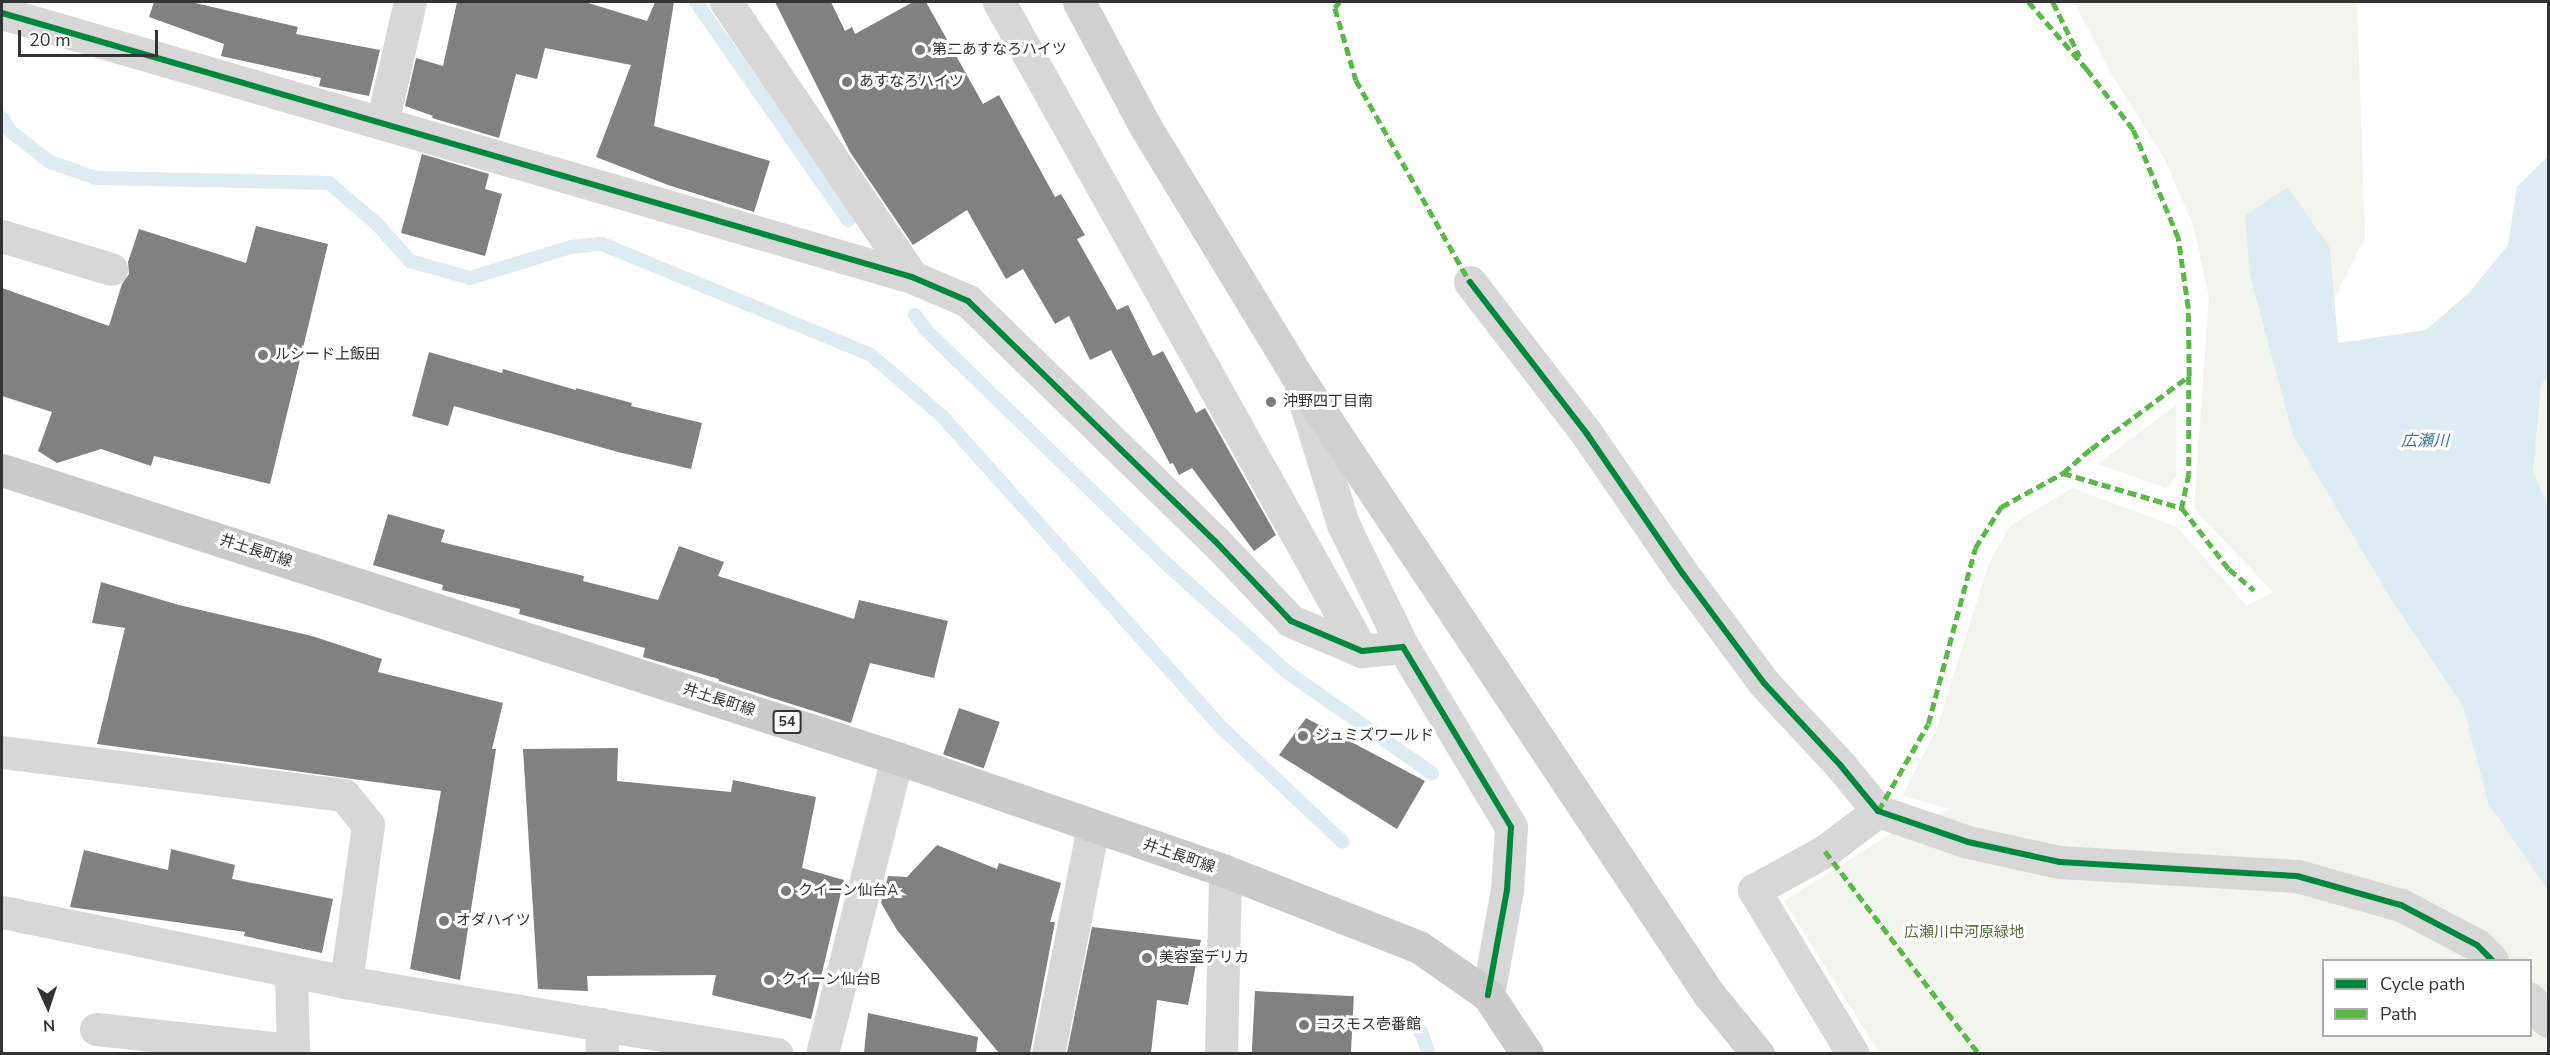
<!DOCTYPE html>
<meta charset="utf-8">
<style>
body{margin:0}
#map{position:relative;width:2550px;height:1055px;overflow:hidden;background:#fff;font-family:"Nunito Sans","Noto Sans JP",sans-serif}
div>[style]{position:absolute}
[style*='--x']{left:calc(var(--x)*1px);top:calc(var(--y)*1px);width:calc(var(--w)*1px);rotate:calc(var(--a)*1deg)}
.green>*{inset:0;background:#f1f5ed}
.water>*{inset:0;background:#ddebf3}
.stream>*{height:14px;margin:-7px;padding:0 7px;transform-origin:7px;border-radius:7px;background:#ddebf3}
.building>*{inset:0;background:#818181;transform-origin:0 0}
.street>*{height:33px;margin:-16.5px;padding:0 16.5px;transform-origin:16.5px;border-radius:16.5px;background:#d7d7d7}
.secondary>*{height:33px;margin:-16.5px;padding:0 16.5px;transform-origin:16.5px;border-radius:16.5px;background:#d0d0d0}
.primary>*{height:33px;margin:-16.5px;padding:0 16.5px;transform-origin:16.5px;border-radius:16.5px;background:#cacaca}
.quiet>*{height:4.5px;margin-top:-2.25px;transform-origin:0;background:repeating-linear-gradient(90deg,#58b947 0 9px,transparent 0 13.5px)}
.cycleway>*{height:6px;margin:-3px;padding:0 3px;transform-origin:3px;border-radius:3px;background:#00873e}
.dots>*{width:16px;height:16px;translate:-50% -50%;box-sizing:border-box;border:3px solid #fff;border-radius:50%}
span{translate:-50% -50%;white-space:nowrap;text-align:center;line-height:1.15;-webkit-text-stroke:6px #fff;paint-order:stroke}
.shield-label span{padding:2px 4px;background:#fff;border:2px solid;border-radius:4px;-webkit-text-stroke-width:0}
.shield-label{font-size:14px;color:#333;font-weight:700}
.poi-label{font-size:15px;color:#333}
.left{translate:0 -50%;text-align:left}
.street-label{font-size:15px;color:#333}
.park-label{font-size:15px;color:#56703f}
.water-label{font-size:16px;color:#3f7597;font-style:italic}
.frame{position:absolute;inset:0;border:3px solid #333;pointer-events:none}
.legend{position:absolute;left:2322px;top:959px;width:210px;height:78px;box-sizing:border-box;background:#fff;border:2px solid #adadad;margin:0;padding:8px 10px;list-style:none;font-size:18px;color:#333}
.legend li{display:flex;align-items:center;gap:12px;height:30px}
.legend b{width:30px;border:2px solid #adadad}
.north{position:absolute;left:18px;top:977px;width:60px;height:60px;-webkit-text-stroke:4px #fff;paint-order:stroke;rotate:177deg;font-size:16px;font-weight:700;line-height:24px;text-align:center;color:#333}
.north::after{content:'';display:block;margin:auto;width:21px;height:27px;background:#333;clip-path:polygon(50% 0,100% 100%,50% 72%,0 100%)}
.scale{position:absolute;left:18px;top:30px;width:140px;height:27px;box-sizing:border-box;border:3px solid #333;border-top:0;padding-left:8px;font-size:18px;line-height:21px;white-space:nowrap;color:#333;-webkit-text-stroke:4px #fff;paint-order:stroke}
</style>
<div id="map">
<div class="green">
<div style="clip-path:polygon(evenodd,2074px 2px,2357px 2px,2365px 237px,2334px 299px,2330px 248px,2287px 187px,2396px 607px,2463px 706px,2488px 803px,2548px 891px,2548px 1053px,1879px 1053px,1784px 901px,1897px 830px,1951px 809px,1902px 796px,1937px 728px,1989px 563px,2010px 526px,2072px 488px,2177px 527px,2247px 606px,2273px 592px,2194px 509px,2209px 297px,2193px 225px,2164px 158px,2112px 75px,2074px 2px,2324px 960px,2530px 960px,2530px 1036px,2324px 1036px,2324px 960px)"></div>
<div style="clip-path:polygon(2548px 376px,2548px 506px,2533px 472px,2541px 386px)"></div>
<div style="clip-path:polygon(2176px 405px,2176px 476px,2166px 488px,2098px 464px)"></div>
</div>
<div class="water">
<div style="clip-path:polygon(2548px 156px,2548px 376px,2541px 386px,2533px 472px,2548px 506px,2548px 891px,2488px 803px,2463px 706px,2396px 607px,2293px 435px,2250px 275px,2245px 216px,2288px 187px,2330px 248px,2338px 343px,2426px 330px,2469px 293px,2508px 245px,2517px 187px)"></div>
</div>
<div class="stream">
<div style="--x:696;--y:2;--w:266;--a:55.1"></div>
<div style="--x:2;--y:118;--w:15;--a:58"></div>
<div style="--x:10;--y:131;--w:51;--a:37.8"></div>
<div style="--x:50;--y:162;--w:49;--a:19.2"></div>
<div style="--x:96;--y:178;--w:233;--a:1.2"></div>
<div style="--x:329;--y:183;--w:63;--a:40.5"></div>
<div style="--x:377;--y:224;--w:50;--a:48.3"></div>
<div style="--x:410;--y:261;--w:62;--a:15.8"></div>
<div style="--x:470;--y:278;--w:106;--a:-17.1"></div>
<div style="--x:571;--y:247;--w:31;--a:-6"></div>
<div style="--x:602;--y:244;--w:291;--a:22.4"></div>
<div style="--x:871;--y:355;--w:94;--a:40.7"></div>
<div style="--x:942;--y:416;--w:422;--a:48.1"></div>
<div style="--x:1224;--y:730;--w:163;--a:43.3"></div>
<div style="--x:915;--y:315;--w:19;--a:54"></div>
<div style="--x:926;--y:330;--w:340;--a:44.2"></div>
<div style="--x:1170;--y:567;--w:157;--a:41.9"></div>
<div style="--x:1287;--y:672;--w:177;--a:34.9"></div>
<div style="--x:1421;--y:1032;--w:23;--a:70"></div>
</div>
<div class="building">
<div style="clip-path:polygon(154px 2px,191px 2px,298px 27px,296px 34px,380px 50px,369px 96px,319px 86px,321px 78px,221px 56px,224px 44px,149px 17px)"></div>
<div style="clip-path:polygon(457px 2px,585px 2px,647px 21px,655px 2px,674px 2px,654px 126px,770px 161px,754px 212px,668px 185px,596px 157px,631px 65px,545px 48px,537px 79px,516px 74px,499px 138px,432px 118px,433px 116px,405px 106px,416px 58px,443px 66px)"></div>
<div style="clip-path:polygon(775px 2px,831px 2px,845px 31px,852px 27px,855px 34px,913px 2px,926px 2px,983px 104px,999px 95px,1055px 197px,1061px 194px,1085px 235px,1077px 239px,1117px 310px,1128px 305px,1153px 356px,1163px 351px,1196px 413px,1205px 408px,1276px 535px,1254px 551px,1192px 468px,1179px 475px,1173px 463px,1170px 464px,1111px 350px,1090px 360px,1069px 316px,1055px 324px,1023px 269px,1006px 279px,967px 210px,913px 245px,850px 152px)"></div>
<div style="clip-path:polygon(422px 154px,489px 174px,485px 189px,502px 194px,485px 256px,401px 233px)"></div>
<div style="clip-path:polygon(256px 226px,328px 244px,270px 484px,154px 456px,151px 466px,101px 449px,57px 463px,38px 451px,52px 412px,2px 396px,2px 288px,109px 326px,122px 284px,129px 274px,128px 262px,139px 229px,246px 263px)"></div>
<div style="clip-path:polygon(429px 352px,502px 373px,503px 369px,576px 390px,576px 388px,632px 403px,631px 406px,702px 423px,691px 469px,618px 452px,454px 406px,448px 426px,412px 416px)"></div>
<div style="clip-path:polygon(388px 514px,445px 530px,441px 542px,584px 576px,583px 581px,658px 600px,679px 546px,724px 562px,718px 576px,854px 619px,859px 600px,948px 621px,934px 678px,870px 663px,851px 723px,719px 681px,719px 679px,643px 657px,645px 648px,519px 614px,520px 609px,442px 590px,443px 585px,373px 565px)"></div>
<div style="clip-path:polygon(101px 582px,179px 605px,312px 636px,382px 659px,378px 672px,503px 703px,492px 749px,496px 749px,460px 980px,410px 969px,441px 791px,97px 744px,125px 628px,92px 623px)"></div>
<div style="left:959px;top:708px;width:43px;height:49px;rotate:19deg"></div>
<div style="clip-path:polygon(1306px 718px,1425px 781px,1397px 829px,1279px 755px)"></div>
<div style="clip-path:polygon(618px 748px,617px 781px,731px 792px,733px 780px,816px 797px,802px 868px,844px 880px,811px 1019px,712px 995px,716px 975px,587px 976px,588px 991px,538px 989px,523px 749px)"></div>
<div style="clip-path:polygon(937px 845px,997px 869px,999px 863px,1061px 883px,1050px 922px,1055px 922px,1030px 1053px,999px 1053px,897px 930px,881px 903px,888px 876px,907px 877px)"></div>
<div style="clip-path:polygon(171px 849px,235px 865px,232px 879px,333px 899px,322px 953px,244px 936px,245px 932px,70px 907px,84px 850px,168px 870px)"></div>
<div style="clip-path:polygon(1092px 927px,1201px 940px,1188px 1005px,1157px 1000px,1151px 1053px,1067px 1053px)"></div>
<div style="left:1255px;top:991px;width:99px;height:62px;rotate:3deg"></div>
<div style="clip-path:polygon(868px 1013px,978px 1037px,976px 1053px,864px 1053px)"></div>
</div>
<div class="street">
<div style="--x:726;--y:2;--w:332;--a:55.9"></div>
<div style="--x:999;--y:2;--w:744;--a:60.78"></div>
<div style="--x:2;--y:13;--w:948;--a:16.18"></div>
<div style="--x:912;--y:277;--w:61;--a:23.2"></div>
<div style="--x:968;--y:301;--w:344;--a:44.2"></div>
<div style="--x:1215;--y:541;--w:110;--a:46.5"></div>
<div style="--x:1291;--y:621;--w:77;--a:22.9"></div>
<div style="--x:1362;--y:651;--w:41;--a:-5.6"></div>
<div style="--x:1403;--y:647;--w:210;--a:59"></div>
<div style="--x:1511;--y:827;--w:63;--a:93.6"></div>
<div style="--x:1507;--y:890;--w:107;--a:100.3"></div>
<div style="--x:382;--y:123;--w:124;--a:-77"></div>
<div style="--x:2;--y:236;--w:114;--a:16.8"></div>
<div style="--x:1470;--y:282;--w:192;--a:52.4"></div>
<div style="--x:1587;--y:434;--w:170;--a:55.6"></div>
<div style="--x:1683;--y:574;--w:136;--a:53.4"></div>
<div style="--x:1764;--y:683;--w:113;--a:47.1"></div>
<div style="--x:1841;--y:766;--w:58;--a:50.6"></div>
<div style="--x:1878;--y:811;--w:95;--a:19"></div>
<div style="--x:1968;--y:842;--w:94;--a:12.3"></div>
<div style="--x:2060;--y:862;--w:237;--a:3.4"></div>
<div style="--x:2297;--y:876;--w:108;--a:15.6"></div>
<div style="--x:2401;--y:905;--w:86;--a:27.8"></div>
<div style="--x:2477;--y:945;--w:21;--a:45"></div>
<div style="--x:1301;--y:389;--w:141;--a:72.7"></div>
<div style="--x:1343;--y:524;--w:137;--a:64"></div>
<div style="--x:2;--y:752;--w:345;--a:7.2"></div>
<div style="--x:344;--y:795;--w:38;--a:51"></div>
<div style="--x:368;--y:825;--w:159;--a:98"></div>
<div style="--x:2;--y:912;--w:351;--a:11.5"></div>
<div style="--x:346;--y:982;--w:437;--a:9.5"></div>
<div style="--x:291;--y:971;--w:83;--a:88.6"></div>
<div style="--x:2530;--y:999;--w:28;--a:51"></div>
<div style="--x:601;--y:1024;--w:30;--a:88"></div>
<div style="--x:96;--y:1029;--w:198;--a:6.1"></div>
<div style="--x:822;--y:1054;--w:305;--a:-75.8"></div>
<div style="--x:1048;--y:1054;--w:231;--a:-78.8"></div>
<div style="--x:1221;--y:1054;--w:183;--a:-88.7"></div>
<div style="--x:1853;--y:1054;--w:192;--a:-121.1"></div>
<div style="--x:1754;--y:890;--w:81;--a:-28.8"></div>
<div style="--x:1825;--y:851;--w:66;--a:-37"></div>
</div>
<div class="secondary">
<div style="--x:1079;--y:2;--w:140;--a:62"></div>
<div style="--x:1145;--y:126;--w:293;--a:58.7"></div>
<div style="--x:1297;--y:376;--w:741;--a:56.33"></div>
<div style="--x:1708;--y:993;--w:79;--a:50.7"></div>
</div>
<div class="primary">
<div style="--x:2;--y:470;--w:940;--a:17.84"></div>
<div style="--x:897;--y:758;--w:347;--a:19"></div>
<div style="--x:1225;--y:871;--w:208;--a:21.4"></div>
<div style="--x:1419;--y:947;--w:84;--a:34.8"></div>
<div style="--x:1488;--y:995;--w:71;--a:56.5"></div>
</div>
<div class="quiet">
<div style="--x:1340;--y:2;--w:8;--a:130"></div>
<div style="--x:1335;--y:8;--w:75;--a:73.7"></div>
<div style="--x:1356;--y:80;--w:232;--a:60.6"></div>
<div style="--x:2053;--y:2;--w:61;--a:63.9"></div>
<div style="--x:2189;--y:376;--w:98;--a:90"></div>
<div style="--x:2189;--y:474;--w:35;--a:102"></div>
<div style="--x:2182;--y:508;--w:77;--a:52.4"></div>
<div style="--x:2229;--y:569;--w:33;--a:40"></div>
<div style="--x:2063;--y:473;--w:124;--a:16.4"></div>
<div style="--x:1878;--y:811;--w:100;--a:-60.1"></div>
<div style="--x:1928;--y:724;--w:182;--a:-75"></div>
<div style="--x:1975;--y:548;--w:49;--a:-57.6"></div>
<div style="--x:2001;--y:507;--w:71;--a:-28.7"></div>
<div style="--x:2063;--y:473;--w:37;--a:-41"></div>
<div style="--x:2091;--y:449;--w:122;--a:-36.7"></div>
<div style="--x:2189;--y:376;--w:68;--a:-90.8"></div>
<div style="--x:2188;--y:308;--w:71;--a:-98.1"></div>
<div style="--x:2178;--y:238;--w:117;--a:-112.6"></div>
<div style="--x:2133;--y:130;--w:76;--a:-127.5"></div>
<div style="--x:2087;--y:70;--w:90;--a:-130.9"></div>
<div style="--x:1825;--y:851;--w:255;--a:52.8"></div>
</div>
<div class="cycleway">
<div style="--x:2;--y:13;--w:948;--a:16.18"></div>
<div style="--x:912;--y:277;--w:61;--a:23.2"></div>
<div style="--x:968;--y:301;--w:344;--a:44.2"></div>
<div style="--x:1215;--y:541;--w:110;--a:46.5"></div>
<div style="--x:1291;--y:621;--w:77;--a:22.9"></div>
<div style="--x:1362;--y:651;--w:41;--a:-5.6"></div>
<div style="--x:1403;--y:647;--w:210;--a:59"></div>
<div style="--x:1511;--y:827;--w:63;--a:93.6"></div>
<div style="--x:1507;--y:890;--w:107;--a:100.3"></div>
<div style="--x:1470;--y:282;--w:192;--a:52.4"></div>
<div style="--x:1587;--y:434;--w:170;--a:55.6"></div>
<div style="--x:1683;--y:574;--w:136;--a:53.4"></div>
<div style="--x:1764;--y:683;--w:113;--a:47.1"></div>
<div style="--x:1841;--y:766;--w:58;--a:50.6"></div>
<div style="--x:1878;--y:811;--w:95;--a:19"></div>
<div style="--x:1968;--y:842;--w:94;--a:12.3"></div>
<div style="--x:2060;--y:862;--w:237;--a:3.4"></div>
<div style="--x:2297;--y:876;--w:108;--a:15.6"></div>
<div style="--x:2401;--y:905;--w:86;--a:27.8"></div>
<div style="--x:2477;--y:945;--w:21;--a:45"></div>
</div>
<div class="dots">
<div style="left:920px;top:50px;background:#7a7a7a"></div>
<div style="left:847px;top:82px;background:#7a7a7a"></div>
<div style="left:263px;top:355px;background:#7a7a7a"></div>
<div style="left:1271px;top:402px;background:#7a7a7a"></div>
<div style="left:1303px;top:736px;background:#7a7a7a"></div>
<div style="left:786px;top:891px;background:#7a7a7a"></div>
<div style="left:444px;top:921px;background:#7a7a7a"></div>
<div style="left:1147px;top:958px;background:#7a7a7a"></div>
<div style="left:769px;top:980px;background:#7a7a7a"></div>
<div style="left:1304px;top:1025px;background:#7a7a7a"></div>
</div>
<div class="shield-label">
<span style="left:787px;top:722px">54</span>
</div>
<div class="poi-label">
<span class="left" style="left:932px;top:50px">第二あすなろハイツ</span>
<span class="left" style="left:859px;top:82px">あすなろハイツ</span>
<span class="left" style="left:275px;top:355px">ルシード上飯田</span>
<span class="left" style="left:1283px;top:402px">沖野四丁目南</span>
<span class="left" style="left:1315px;top:736px">ジュミズワールド</span>
<span class="left" style="left:798px;top:891px">クイーン仙台A</span>
<span class="left" style="left:456px;top:921px">オダハイツ</span>
<span class="left" style="left:1159px;top:958px">美容室デリカ</span>
<span class="left" style="left:781px;top:980px">クイーン仙台B</span>
<span class="left" style="left:1316px;top:1025px">コスモス壱番館</span>
</div>
<div class="street-label">
<span style="left:256px;top:551px;rotate:18deg">井土長町線</span>
<span style="left:719px;top:700px;rotate:18deg">井土長町線</span>
<span style="left:1179px;top:856px;rotate:19deg">井土長町線</span>
</div>
<div class="park-label">
<span style="left:1964px;top:933px">広瀬川中河原緑地</span>
</div>
<div class="water-label">
<span style="left:2425px;top:441px">広瀬川</span>
</div>
<div class="frame"></div>
<ul class="legend">
<li><b style="height:8px;background:#00873e"></b>Cycle path</li>
<li><b style="height:8px;background:#58b947"></b>Path</li>
</ul>
<div class="north">N</div>
<div class="scale">20 m</div>
</div>
